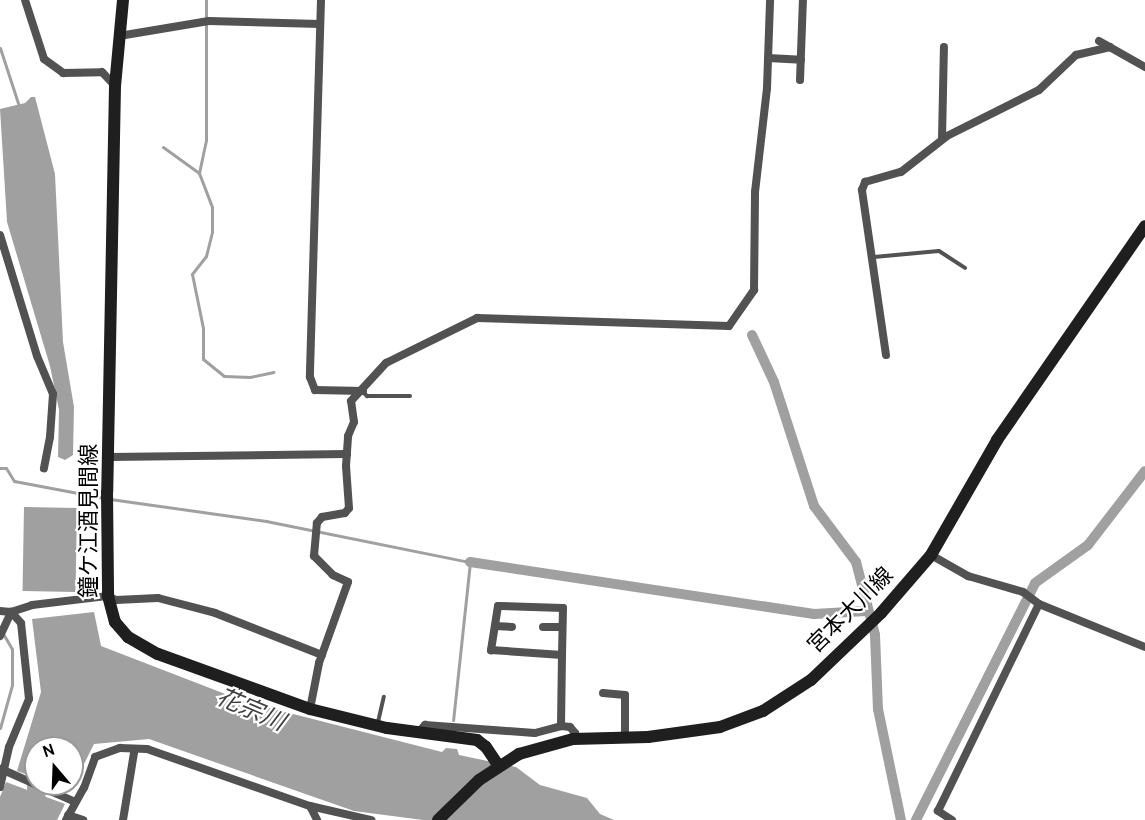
<!DOCTYPE html>
<meta charset="utf-8">
<style>
body{margin:0}
#map{position:relative;width:1145px;height:820px;overflow:hidden;background:#fff;font-family:Cabin,"Noto Sans JP",sans-serif}
div>[style]{position:absolute}
[style*='--x']{left:calc(var(--x)*1px);top:calc(var(--y)*1px);width:calc(var(--w)*1px);rotate:calc(var(--a)*1deg)}
.water>*{inset:0;background:#a0a0a0;transform-origin:0 0}
.stream>*{height:3px;margin:-1.5px;padding:0 1.5px;transform-origin:1.5px;border-radius:1.5px;background:#a0a0a0}
.canal>*{height:10px;margin:-5px;padding:0 5px;transform-origin:5px;border-radius:5px;background:#a0a0a0}
.river>*{height:18px;margin:-9px;padding:0 9px;transform-origin:9px;border-radius:9px;background:#a0a0a0}
.lane>*{height:4px;margin:-2px;padding:0 2px;transform-origin:2px;border-radius:2px;background:#525252}
.street>*{height:8px;margin:-4px;padding:0 4px;transform-origin:4px;border-radius:4px;background:#525252}
.secondary>*{height:12px;margin:-6px;padding:0 6px;transform-origin:6px;border-radius:6px;background:#1f1f1f}
span{translate:-50% -50%;white-space:nowrap;text-align:center;line-height:1.15;-webkit-text-stroke:4.5px #fff;paint-order:stroke}
.street-label{font-size:22px;color:#000}
.water-label{font-size:24px;color:#414141;font-style:italic}
.north{position:absolute;left:24px;top:736px;width:60px;height:60px;box-sizing:border-box;background:#fff;border:2px solid #999;border-radius:50%;rotate:341deg;font-size:16px;font-weight:700;line-height:24px;text-align:center;color:#000}
.north::after{content:'';display:block;margin:auto;width:21px;height:27px;background:#000;clip-path:polygon(50% 0,100% 100%,50% 72%,0 100%)}
</style>
<div id="map">
<div class="water">
<div style="clip-path:polygon(31px 97px,35px 97px,55px 174px,63px 342px,74px 407px,73px 455px,65px 460px,58px 457px,59px 410px,50px 366px,7px 222px,0 109px,25px 103px)"></div>
<div style="left:24px;top:507px;width:53px;height:84px;rotate:1deg"></div>
<div style="clip-path:polygon(94px 612px,101px 646px,246px 702px,442px 752px,446px 748px,457px 749px,459px 755px,516px 767px,540px 785px,587px 798px,600px 814px,614px 820px,423px 820px,354px 811px,149px 739px,94px 744px,71px 790px,53px 784px,72px 784px,72px 748px,36px 748px,36px 778px,17px 771px,41px 692px,32px 619px)"></div>
<div style="clip-path:polygon(6px 782px,65px 804px,57px 820px,0 820px,0 797px)"></div>
</div>
<div class="stream">
<div style="--x:0;--y:48;--w:61;--a:71.9"></div>
<div style="--x:163;--y:147;--w:44;--a:35.8"></div>
<div style="--x:199;--y:173;--w:36;--a:69"></div>
<div style="--x:212;--y:207;--w:25;--a:90"></div>
<div style="--x:212;--y:232;--w:25;--a:104"></div>
<div style="--x:206;--y:256;--w:23;--a:128"></div>
<div style="--x:192;--y:274;--w:55;--a:78.5"></div>
<div style="--x:203;--y:328;--w:31;--a:90"></div>
<div style="--x:203;--y:359;--w:27;--a:39"></div>
<div style="--x:224;--y:376;--w:26;--a:2"></div>
<div style="--x:250;--y:377;--w:24;--a:-12"></div>
<div style="--x:199;--y:173;--w:34;--a:-78"></div>
<div style="--x:206;--y:140;--w:140;--a:-90"></div>
<div style="--x:0;--y:468;--w:6;--a:0"></div>
<div style="--x:6;--y:468;--w:15;--a:58"></div>
<div style="--x:14;--y:481;--w:92;--a:10.7"></div>
<div style="--x:110;--y:499;--w:158;--a:8"></div>
<div style="--x:266;--y:521;--w:208;--a:11.4"></div>
<div style="--x:470;--y:562;--w:159;--a:96.1"></div>
<div style="--x:0;--y:728;--w:45;--a:-74.4"></div>
<div style="--x:12;--y:685;--w:36;--a:-90"></div>
<div style="--x:12;--y:649;--w:16;--a:-120"></div>
</div>
<div class="canal">
<div style="--x:752;--y:335;--w:52;--a:64.9"></div>
<div style="--x:774;--y:382;--w:130;--a:72.1"></div>
<div style="--x:814;--y:506;--w:70;--a:53.1"></div>
<div style="--x:856;--y:562;--w:75;--a:75.4"></div>
<div style="--x:875;--y:635;--w:74;--a:87.7"></div>
<div style="--x:878;--y:709;--w:113;--a:78.3"></div>
<div style="--x:470;--y:562;--w:348;--a:8.6"></div>
<div style="--x:814;--y:614;--w:52;--a:-3.3"></div>
<div style="--x:916;--y:820;--w:265;--a:-63.3"></div>
<div style="--x:1035;--y:583;--w:65;--a:-35.6"></div>
<div style="--x:1088;--y:545;--w:93;--a:-52.4"></div>
</div>
<div class="river">
<div style="--x:36;--y:784;--w:36;--a:88"></div>
</div>
<div class="lane">
<div style="--x:874;--y:257;--w:65;--a:-5.3"></div>
<div style="--x:939;--y:251;--w:31;--a:33"></div>
<div style="--x:363;--y:392;--w:6;--a:45"></div>
<div style="--x:367;--y:396;--w:43;--a:0"></div>
<div style="--x:378;--y:722;--w:26;--a:-77"></div>
</div>
<div class="street">
<div style="--x:25;--y:0;--w:62;--a:72.1"></div>
<div style="--x:44;--y:59;--w:24;--a:36"></div>
<div style="--x:63;--y:73;--w:39;--a:-1"></div>
<div style="--x:102;--y:72;--w:19;--a:47"></div>
<div style="--x:321;--y:0;--w:377;--a:91.7"></div>
<div style="--x:310;--y:377;--w:14;--a:69"></div>
<div style="--x:315;--y:390;--w:48;--a:1.2"></div>
<div style="--x:119;--y:36;--w:91;--a:-9.5"></div>
<div style="--x:209;--y:21;--w:111;--a:1.5"></div>
<div style="--x:1099;--y:41;--w:53;--a:29.5"></div>
<div style="--x:768;--y:58;--w:33;--a:3"></div>
<div style="--x:800;--y:80;--w:80;--a:-87.9"></div>
<div style="--x:942;--y:139;--w:92;--a:-88.8"></div>
<div style="--x:0;--y:235;--w:127;--a:73"></div>
<div style="--x:37;--y:356;--w:41;--a:67.2"></div>
<div style="--x:53;--y:394;--w:43;--a:94"></div>
<div style="--x:50;--y:437;--w:32;--a:101"></div>
<div style="--x:886;--y:355;--w:167;--a:-98.3"></div>
<div style="--x:862;--y:190;--w:9;--a:-69"></div>
<div style="--x:865;--y:182;--w:37;--a:-16"></div>
<div style="--x:901;--y:172;--w:58;--a:-38"></div>
<div style="--x:947;--y:136;--w:103;--a:-26.6"></div>
<div style="--x:1039;--y:90;--w:51;--a:-43.4"></div>
<div style="--x:1076;--y:55;--w:35;--a:-13"></div>
<div style="--x:109;--y:457;--w:238;--a:-0.7"></div>
<div style="--x:931;--y:555;--w:43;--a:29.6"></div>
<div style="--x:968;--y:576;--w:57;--a:16.2"></div>
<div style="--x:1023;--y:592;--w:20;--a:37"></div>
<div style="--x:1039;--y:604;--w:114;--a:22.1"></div>
<div style="--x:0;--y:611;--w:11;--a:5"></div>
<div style="--x:11;--y:612;--w:22;--a:-18"></div>
<div style="--x:32;--y:605;--w:77;--a:-6.8"></div>
<div style="--x:108;--y:596;--w:9;--a:27"></div>
<div style="--x:116;--y:600;--w:42;--a:-2.7"></div>
<div style="--x:158;--y:598;--w:59;--a:14.7"></div>
<div style="--x:215;--y:613;--w:115;--a:21.4"></div>
<div style="--x:495;--y:626;--w:17;--a:3"></div>
<div style="--x:543;--y:627;--w:19;--a:0"></div>
<div style="--x:0;--y:636;--w:26;--a:-65"></div>
<div style="--x:603;--y:693;--w:22;--a:5"></div>
<div style="--x:625;--y:695;--w:43;--a:90"></div>
<div style="--x:310;--y:709;--w:47;--a:-78.9"></div>
<div style="--x:319;--y:663;--w:86;--a:-70.3"></div>
<div style="--x:348;--y:582;--w:17;--a:-155"></div>
<div style="--x:333;--y:575;--w:27;--a:-135"></div>
<div style="--x:314;--y:556;--w:33;--a:-85"></div>
<div style="--x:317;--y:523;--w:8;--a:-50"></div>
<div style="--x:322;--y:517;--w:23;--a:-10"></div>
<div style="--x:345;--y:513;--w:6;--a:-51"></div>
<div style="--x:349;--y:508;--w:42;--a:-94.1"></div>
<div style="--x:346;--y:466;--w:30;--a:-86"></div>
<div style="--x:348;--y:436;--w:15;--a:-67"></div>
<div style="--x:354;--y:422;--w:21;--a:-98"></div>
<div style="--x:351;--y:401;--w:52;--a:-47.4"></div>
<div style="--x:386;--y:363;--w:102;--a:-26.3"></div>
<div style="--x:477;--y:318;--w:252;--a:1.8"></div>
<div style="--x:729;--y:326;--w:44;--a:-55.2"></div>
<div style="--x:754;--y:290;--w:98;--a:-89.4"></div>
<div style="--x:755;--y:192;--w:105;--a:-83.4"></div>
<div style="--x:767;--y:88;--w:88;--a:-88"></div>
<div style="--x:561;--y:726;--w:71;--a:-89.2"></div>
<div style="--x:562;--y:655;--w:47;--a:-88.8"></div>
<div style="--x:563;--y:608;--w:65;--a:-178.2"></div>
<div style="--x:498;--y:606;--w:45;--a:99"></div>
<div style="--x:491;--y:650;--w:71;--a:4"></div>
<div style="--x:418;--y:733;--w:11;--a:-49"></div>
<div style="--x:425;--y:725;--w:110;--a:4.2"></div>
<div style="--x:535;--y:733;--w:27;--a:-15"></div>
<div style="--x:561;--y:726;--w:9;--a:6"></div>
<div style="--x:570;--y:727;--w:8;--a:50"></div>
<div style="--x:575;--y:733;--w:6;--a:108"></div>
<div style="--x:1;--y:769;--w:81;--a:24"></div>
<div style="--x:0;--y:787;--w:41;--a:-77.3"></div>
<div style="--x:9;--y:747;--w:52;--a:-67.4"></div>
<div style="--x:29;--y:699;--w:76;--a:-96"></div>
<div style="--x:21;--y:623;--w:15;--a:-132"></div>
<div style="--x:310;--y:806;--w:63;--a:12.9"></div>
<div style="--x:68;--y:815;--w:16;--a:18"></div>
<div style="--x:66;--y:820;--w:37;--a:-61"></div>
<div style="--x:84;--y:788;--w:33;--a:-70"></div>
<div style="--x:95;--y:757;--w:27;--a:-20"></div>
<div style="--x:120;--y:748;--w:27;--a:2"></div>
<div style="--x:147;--y:749;--w:173;--a:19.3"></div>
<div style="--x:310;--y:806;--w:16;--a:63"></div>
<div style="--x:123;--y:820;--w:68;--a:-80.7"></div>
<div style="--x:952;--y:820;--w:17;--a:-147"></div>
<div style="--x:938;--y:811;--w:230;--a:-64"></div>
</div>
<div class="secondary">
<div style="--x:123;--y:0;--w:86;--a:95.3"></div>
<div style="--x:115;--y:86;--w:406;--a:91.1"></div>
<div style="--x:107;--y:492;--w:104;--a:89.4"></div>
<div style="--x:108;--y:596;--w:27;--a:75"></div>
<div style="--x:115;--y:622;--w:20;--a:49"></div>
<div style="--x:128;--y:637;--w:34;--a:30"></div>
<div style="--x:158;--y:654;--w:162;--a:19.9"></div>
<div style="--x:310;--y:709;--w:79;--a:13.9"></div>
<div style="--x:387;--y:728;--w:91;--a:7.6"></div>
<div style="--x:477;--y:740;--w:11;--a:38"></div>
<div style="--x:486;--y:747;--w:22;--a:56"></div>
<div style="--x:438;--y:820;--w:57;--a:-44.3"></div>
<div style="--x:479;--y:780;--w:48;--a:-33"></div>
<div style="--x:519;--y:754;--w:56;--a:-15.5"></div>
<div style="--x:573;--y:739;--w:75;--a:-1.5"></div>
<div style="--x:648;--y:737;--w:73;--a:-7.9"></div>
<div style="--x:720;--y:727;--w:46;--a:-20.4"></div>
<div style="--x:763;--y:711;--w:57;--a:-32.9"></div>
<div style="--x:811;--y:680;--w:97;--a:-43.7"></div>
<div style="--x:881;--y:613;--w:77;--a:-49.2"></div>
<div style="--x:931;--y:555;--w:133;--a:-60.1"></div>
<div style="--x:997;--y:440;--w:260;--a:-55.3"></div>
</div>
<div class="street-label">
<span style="left:89px;top:521px;rotate:-90deg">鐘ケ江酒見間線</span>
<span style="left:850px;top:610px;rotate:-45deg">宮本大川線</span>
</div>
<div class="water-label">
<span style="left:251px;top:709px;rotate:23deg">花宗川</span>
</div>
<div class="north">N</div>
</div>
